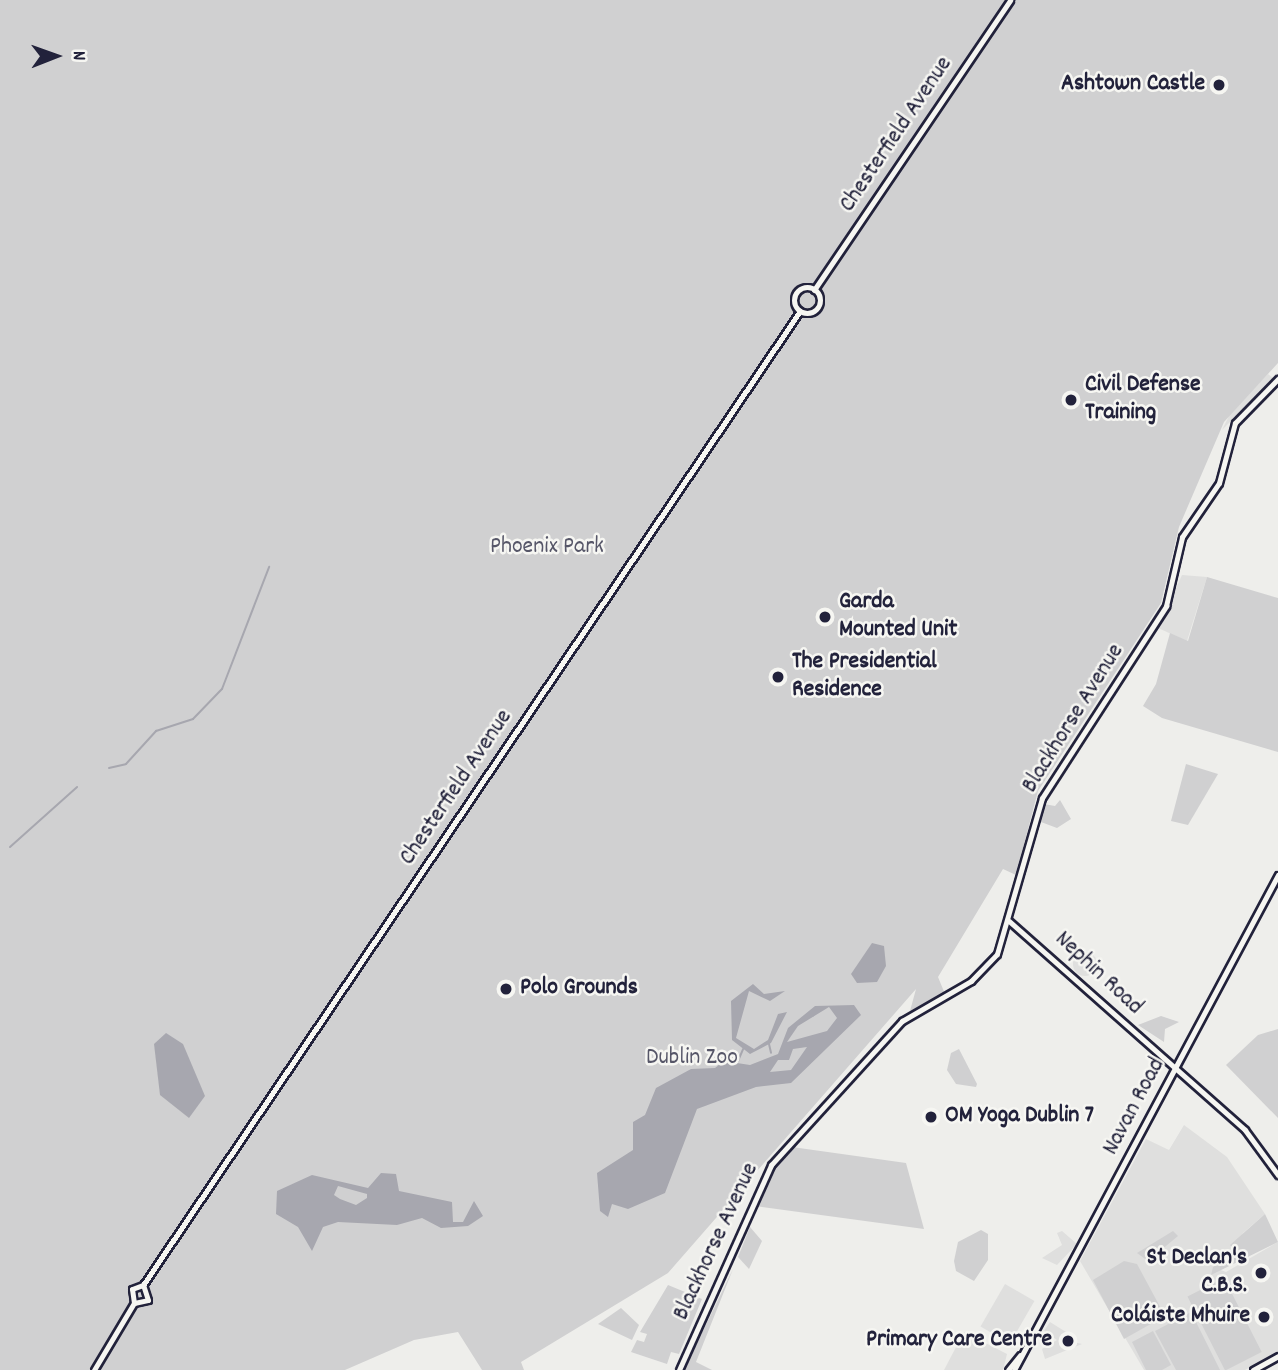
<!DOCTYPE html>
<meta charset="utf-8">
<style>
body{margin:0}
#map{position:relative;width:1278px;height:1370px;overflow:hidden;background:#eeeeeb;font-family:Dekko,sans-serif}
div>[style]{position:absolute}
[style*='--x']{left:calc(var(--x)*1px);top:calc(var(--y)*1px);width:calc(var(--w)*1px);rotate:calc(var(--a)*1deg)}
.built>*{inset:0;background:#dfdfde;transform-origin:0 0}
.round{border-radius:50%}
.green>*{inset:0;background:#d0d0d1;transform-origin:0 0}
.water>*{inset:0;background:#a7a7af}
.stream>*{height:2px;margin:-1px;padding:0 1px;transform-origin:1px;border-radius:1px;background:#a7a7af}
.roads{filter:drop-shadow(2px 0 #22223b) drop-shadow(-2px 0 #22223b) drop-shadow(0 2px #22223b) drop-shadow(0 -2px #22223b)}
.secondary>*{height:5px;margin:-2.5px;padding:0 2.5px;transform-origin:2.5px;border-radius:2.5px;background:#f6f6f2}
.secondary>.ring{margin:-2.5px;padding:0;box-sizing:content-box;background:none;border:5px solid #f6f6f2;border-radius:50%}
.dots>*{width:19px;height:19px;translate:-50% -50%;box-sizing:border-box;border:4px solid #f6f6f2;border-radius:50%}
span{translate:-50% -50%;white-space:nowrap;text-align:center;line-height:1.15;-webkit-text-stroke:5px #f6f6f2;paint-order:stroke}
.poi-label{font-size:24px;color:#22223b;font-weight:700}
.right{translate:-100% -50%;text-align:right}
.left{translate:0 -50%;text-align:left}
.street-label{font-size:24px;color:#22223b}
.park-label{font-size:24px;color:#565668}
.north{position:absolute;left:21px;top:21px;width:70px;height:70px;-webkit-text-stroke:5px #f6f6f2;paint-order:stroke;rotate:89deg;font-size:19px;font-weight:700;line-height:28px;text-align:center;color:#22223b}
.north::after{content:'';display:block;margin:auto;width:24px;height:32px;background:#22223b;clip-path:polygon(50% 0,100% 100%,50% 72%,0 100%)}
</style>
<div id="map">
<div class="built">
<div style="clip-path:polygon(1268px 374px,1273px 378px,1222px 430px,1231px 412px)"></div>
<div style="clip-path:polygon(1182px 575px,1207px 577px,1187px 641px,1158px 628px)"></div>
<div class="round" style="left:1073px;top:952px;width:24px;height:24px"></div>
<div style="clip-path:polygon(1184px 1125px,1227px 1157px,1265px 1214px,1243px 1233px,1236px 1252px,1213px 1267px,1226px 1272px,1278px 1242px,1278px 1352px,1245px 1370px,1144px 1370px,1080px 1261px,1146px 1139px,1169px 1150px)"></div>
<div style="clip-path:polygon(1062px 1231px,1077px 1244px,1057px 1265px,1042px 1258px,1062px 1245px,1057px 1233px)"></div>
<div style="left:1005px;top:1284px;width:34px;height:49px;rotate:30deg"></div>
<div style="clip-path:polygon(1050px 1322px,1066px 1332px,1064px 1340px,1082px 1344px,1045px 1359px,1042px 1349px,1057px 1340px,1044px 1331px)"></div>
<div style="clip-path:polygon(964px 1332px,1007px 1354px,1003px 1370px,944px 1370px)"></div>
</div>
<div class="green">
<div style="clip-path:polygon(0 0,1278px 0,1278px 363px,1224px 422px,1179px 527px,1161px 603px,1038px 791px,1016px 875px,1003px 869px,938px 977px,945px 994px,910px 1011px,916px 989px,668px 1273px,521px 1362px,524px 1370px,482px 1370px,458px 1332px,414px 1340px,345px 1370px,0 1370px)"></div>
<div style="clip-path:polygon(1207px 577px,1278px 598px,1278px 752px,1162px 718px,1143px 706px,1156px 684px,1170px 633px,1188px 641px)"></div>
<div style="clip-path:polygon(1186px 764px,1218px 774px,1188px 825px,1171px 821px)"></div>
<div style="clip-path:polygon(1060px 800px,1071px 819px,1057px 828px,1041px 822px,1044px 804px,1055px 806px)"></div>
<div style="clip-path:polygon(1161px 1016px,1179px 1022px,1165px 1029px,1164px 1042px,1138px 1025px)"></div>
<div style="clip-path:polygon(1278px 1029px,1278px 1118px,1226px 1065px,1258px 1035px)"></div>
<div style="clip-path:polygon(959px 1049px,977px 1084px,976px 1087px,956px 1084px,947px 1070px,951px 1053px)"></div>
<div style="clip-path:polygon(792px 1147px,906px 1163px,924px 1229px,755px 1206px,774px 1167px)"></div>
<div style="clip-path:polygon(1265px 1214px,1278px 1242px,1211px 1275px,1213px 1267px,1236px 1252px,1230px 1245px)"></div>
<div style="clip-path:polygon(750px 1227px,762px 1241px,749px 1269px,738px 1257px)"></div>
<div style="clip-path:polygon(981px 1230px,988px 1234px,988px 1260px,974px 1281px,956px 1271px,954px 1261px,958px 1242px)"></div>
<div style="clip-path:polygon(1173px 1231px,1178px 1236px,1148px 1261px,1137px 1253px)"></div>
<div style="clip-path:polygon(1124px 1261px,1137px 1264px,1165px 1316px,1124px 1339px,1093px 1280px)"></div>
<div style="clip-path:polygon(733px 1269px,696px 1362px,712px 1370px,684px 1370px)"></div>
<div style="left:1224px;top:1278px;width:83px;height:41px;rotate:63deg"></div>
<div style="clip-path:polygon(668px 1285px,702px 1299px,679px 1354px,671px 1352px,667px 1364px,631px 1352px,637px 1340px,644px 1342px,647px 1334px,640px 1332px)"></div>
<div style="clip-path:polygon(621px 1308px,639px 1325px,632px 1340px,598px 1324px)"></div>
<div style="clip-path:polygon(1191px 1312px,1220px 1370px,1176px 1370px,1155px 1331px)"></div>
<div style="clip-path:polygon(1153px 1331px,1171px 1365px,1162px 1370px,1146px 1370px,1132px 1342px)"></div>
</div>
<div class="water">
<div style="clip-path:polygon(872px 943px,884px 946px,886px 966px,877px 982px,857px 983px,851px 974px)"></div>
<div style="clip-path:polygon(753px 984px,764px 994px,785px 991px,770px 1001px,749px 991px,736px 1038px,754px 1049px,768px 1040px,778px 1014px,787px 1012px,771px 1043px,750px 1054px,732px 1040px,731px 1001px)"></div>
<div style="clip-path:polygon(evenodd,815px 1006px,854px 1005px,861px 1015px,791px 1083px,756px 1087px,697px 1109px,665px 1193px,628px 1209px,612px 1204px,608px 1217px,600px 1211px,597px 1173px,633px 1150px,633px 1122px,645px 1115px,656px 1088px,691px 1069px,715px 1068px,724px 1061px,750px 1065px,778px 1054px,788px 1028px,815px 1006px,829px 1007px,837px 1018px,827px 1031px,787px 1042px,798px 1026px,829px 1007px,815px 1006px,807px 1047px,791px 1070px,770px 1072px,778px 1060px,789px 1060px,793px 1049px,807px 1047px)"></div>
<div style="clip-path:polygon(166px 1033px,183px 1044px,205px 1096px,189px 1118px,160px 1095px,154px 1044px)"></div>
<div style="clip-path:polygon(evenodd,381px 1173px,396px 1174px,399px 1191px,452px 1202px,453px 1222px,463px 1222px,474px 1201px,483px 1216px,468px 1226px,441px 1228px,422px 1218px,397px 1225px,338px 1222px,323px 1227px,312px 1251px,298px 1227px,276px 1214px,277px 1191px,312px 1175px,368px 1188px,381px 1173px,338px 1186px,367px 1194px,367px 1198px,356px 1205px,340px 1199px,334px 1195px,338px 1186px)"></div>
</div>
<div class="stream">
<div style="--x:109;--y:768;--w:17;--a:-13"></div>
<div style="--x:126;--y:764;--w:45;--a:-47.7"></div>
<div style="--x:156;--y:731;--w:39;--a:-18"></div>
<div style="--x:193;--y:719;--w:42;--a:-46"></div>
<div style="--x:222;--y:689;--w:131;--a:-68.9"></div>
<div style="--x:10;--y:847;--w:90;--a:-41.8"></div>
<div style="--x:769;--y:1044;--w:9;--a:77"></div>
<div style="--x:738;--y:1061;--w:13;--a:-67"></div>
</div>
<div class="roads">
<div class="secondary">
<div class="ring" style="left:794px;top:287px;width:21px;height:21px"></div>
<div style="--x:814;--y:290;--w:350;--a:-55.9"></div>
<div style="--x:1009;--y:921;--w:315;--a:41.5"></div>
<div style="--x:1245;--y:1130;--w:56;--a:53.7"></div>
<div style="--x:143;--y:1285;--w:1175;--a:-56"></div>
<div style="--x:134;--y:1303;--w:14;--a:-12"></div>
<div style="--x:148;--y:1300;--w:16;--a:-108"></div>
<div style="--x:134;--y:1303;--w:14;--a:-98"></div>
<div style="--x:132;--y:1289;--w:12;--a:-20"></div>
<div style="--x:94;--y:1370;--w:78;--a:-59.2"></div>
<div style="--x:679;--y:1370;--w:225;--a:-65.8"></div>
<div style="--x:771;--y:1165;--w:195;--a:-47.7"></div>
<div style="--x:902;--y:1021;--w:80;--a:-30.1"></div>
<div style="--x:971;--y:981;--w:37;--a:-46"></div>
<div style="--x:997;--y:954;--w:162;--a:-73.9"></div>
<div style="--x:1042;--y:798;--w:229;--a:-57.1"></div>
<div style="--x:1166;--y:606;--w:71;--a:-76.9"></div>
<div style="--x:1182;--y:537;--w:65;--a:-55.6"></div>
<div style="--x:1219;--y:483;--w:62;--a:-75.1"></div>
<div style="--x:1235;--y:423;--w:62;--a:-45.7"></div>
<div style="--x:1008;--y:1370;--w:19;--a:-51"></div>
<div style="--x:1014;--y:1370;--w:561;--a:-61.93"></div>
<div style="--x:1253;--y:1370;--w:29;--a:-29"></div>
</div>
</div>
<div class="dots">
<div style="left:1219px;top:85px;background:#22223b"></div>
<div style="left:1071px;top:400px;background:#22223b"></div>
<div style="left:825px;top:617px;background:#22223b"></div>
<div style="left:778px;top:677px;background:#22223b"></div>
<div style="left:506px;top:989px;background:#22223b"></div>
<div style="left:931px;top:1117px;background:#22223b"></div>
<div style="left:1261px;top:1273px;background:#22223b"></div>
<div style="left:1264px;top:1317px;background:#22223b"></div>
<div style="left:1068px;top:1341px;background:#22223b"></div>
</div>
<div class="poi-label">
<span class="right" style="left:1205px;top:85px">Ashtown Castle</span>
<span class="left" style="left:1085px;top:400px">Civil Defense<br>Training</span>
<span class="left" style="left:839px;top:617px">Garda<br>Mounted Unit</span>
<span class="left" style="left:792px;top:677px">The Presidential<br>Residence</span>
<span class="left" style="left:520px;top:989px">Polo Grounds</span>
<span class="left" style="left:945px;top:1117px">OM Yoga Dublin 7</span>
<span class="right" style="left:1247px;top:1273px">St Declan's<br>C.B.S.</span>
<span class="right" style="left:1250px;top:1317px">Coláiste Mhuire</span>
<span class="right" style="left:1052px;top:1341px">Primary Care Centre</span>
</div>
<div class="street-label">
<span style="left:897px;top:135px;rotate:-56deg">Chesterfield Avenue</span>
<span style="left:1074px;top:719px;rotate:-58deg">Blackhorse Avenue</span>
<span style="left:457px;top:788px;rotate:-56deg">Chesterfield Avenue</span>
<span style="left:1098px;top:974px;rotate:43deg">Nephin Road</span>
<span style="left:1135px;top:1107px;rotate:-62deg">Navan Road</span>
<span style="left:717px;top:1242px;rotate:-65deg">Blackhorse Avenue</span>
</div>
<div class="park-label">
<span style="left:547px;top:548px">Phoenix Park</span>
<span style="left:692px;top:1059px">Dublin Zoo</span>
</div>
<div class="north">N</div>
</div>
